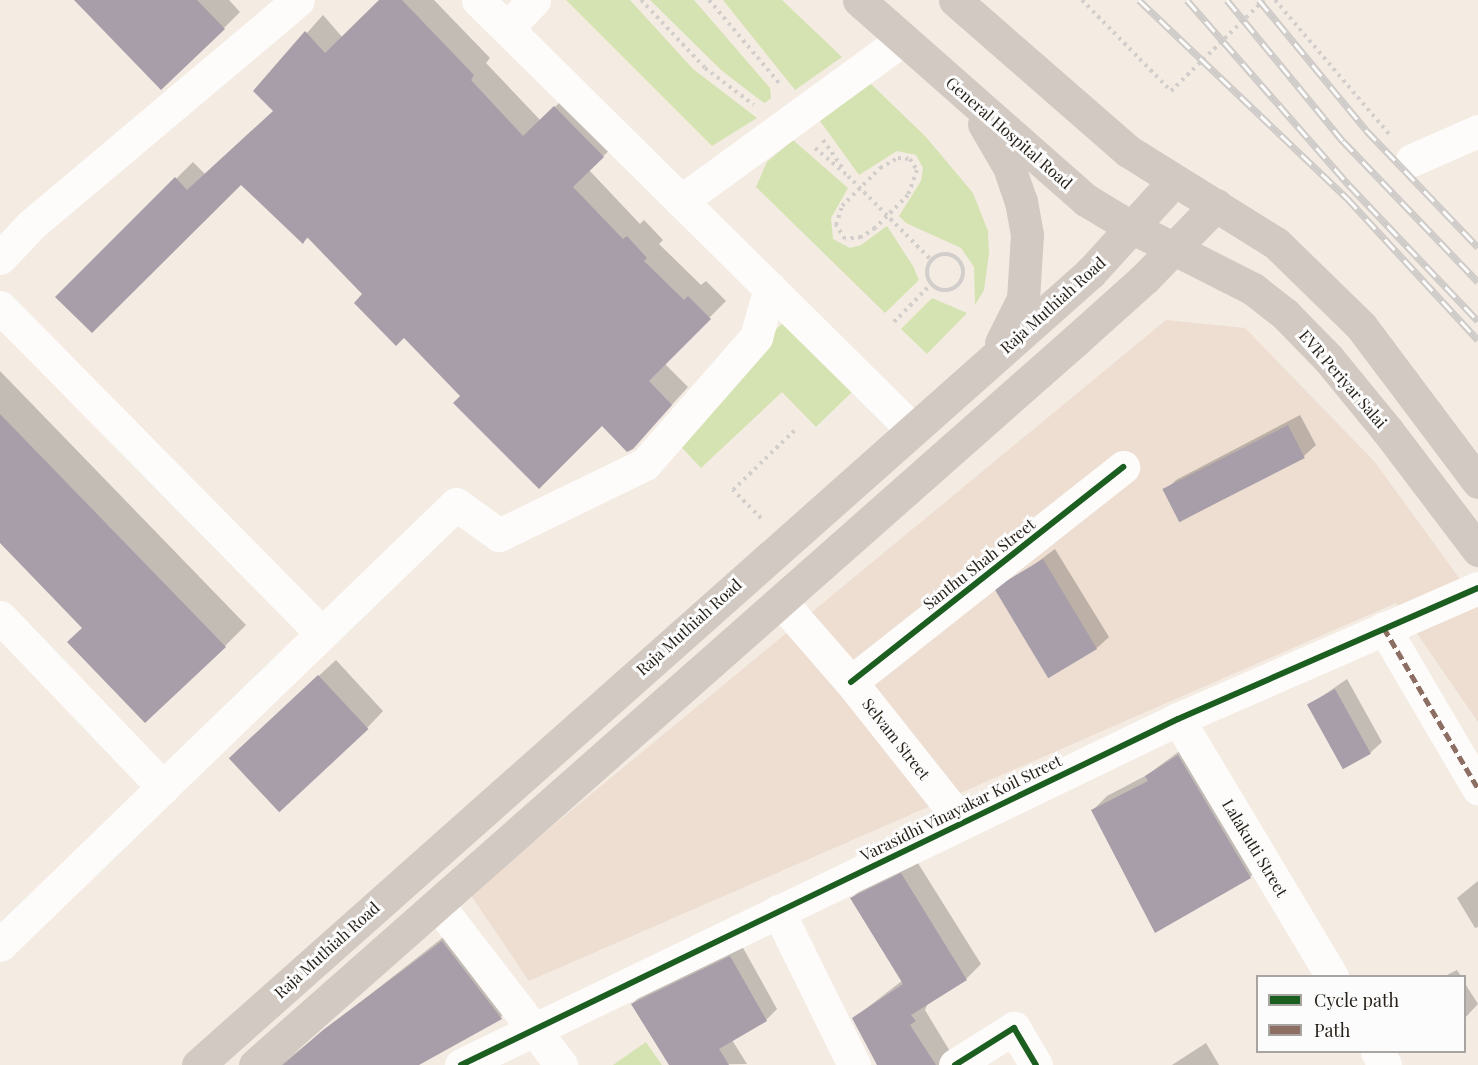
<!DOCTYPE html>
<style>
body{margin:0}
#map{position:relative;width:1478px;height:1065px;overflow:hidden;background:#f4ebe2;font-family:"Playfair Display",serif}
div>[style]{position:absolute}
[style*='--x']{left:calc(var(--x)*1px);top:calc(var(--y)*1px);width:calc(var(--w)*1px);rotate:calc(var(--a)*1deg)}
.commercial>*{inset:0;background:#edded1}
.green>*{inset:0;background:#d5e3b2}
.shadow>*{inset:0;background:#0003}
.building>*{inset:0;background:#a79eaa;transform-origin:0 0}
.path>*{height:4px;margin-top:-2px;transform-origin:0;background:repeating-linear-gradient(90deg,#d1cecb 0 3px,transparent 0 7.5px)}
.path>.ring{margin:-2px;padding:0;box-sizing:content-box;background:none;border:4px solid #d1cecb;border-radius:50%}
.minor>*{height:33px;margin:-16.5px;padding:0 16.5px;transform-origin:16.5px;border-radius:16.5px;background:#fdfcfb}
.major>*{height:33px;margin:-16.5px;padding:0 16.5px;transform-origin:16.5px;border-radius:16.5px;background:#d2c9c3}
.rail>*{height:7px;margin-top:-3.5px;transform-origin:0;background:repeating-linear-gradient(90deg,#fcfcfc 0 14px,#cecbc8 0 28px);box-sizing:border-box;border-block:2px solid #cecbc8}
.quiet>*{height:4.5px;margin-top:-2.25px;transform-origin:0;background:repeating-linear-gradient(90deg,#8d6e63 0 9px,transparent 0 13.5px)}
.cycleway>*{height:6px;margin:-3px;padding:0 3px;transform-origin:3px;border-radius:3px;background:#1b5e20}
span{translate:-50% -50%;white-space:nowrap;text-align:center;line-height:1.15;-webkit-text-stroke:6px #fcfcfc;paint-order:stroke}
.street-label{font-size:16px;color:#282119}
.legend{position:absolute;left:1256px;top:975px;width:210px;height:78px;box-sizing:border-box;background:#fcfcfc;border:2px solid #a7a4a1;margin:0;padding:8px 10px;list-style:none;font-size:18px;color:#282119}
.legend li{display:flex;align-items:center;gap:12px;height:30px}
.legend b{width:30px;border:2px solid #a7a4a1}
</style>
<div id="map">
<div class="commercial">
<div style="clip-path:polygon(1166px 320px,1245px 328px,1374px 461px,1478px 604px,1478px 722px,1396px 603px,529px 981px,470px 894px)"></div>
</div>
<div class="green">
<div style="clip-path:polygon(566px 0,630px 0,693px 69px,757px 118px,712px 146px)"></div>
<div style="clip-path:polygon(650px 0,694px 0,770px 88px,771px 98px,765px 103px,760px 100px,721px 70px)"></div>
<div style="clip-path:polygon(723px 0,782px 0,842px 57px,795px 90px)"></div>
<div style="clip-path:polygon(870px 83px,926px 137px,973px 193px,988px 231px,989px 254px,984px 290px,975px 305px,974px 267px,961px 248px,906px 223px,899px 216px,921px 181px,923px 168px,916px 155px,897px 151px,859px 175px,820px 121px)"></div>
<div style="clip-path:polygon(793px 140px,848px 188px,831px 218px,833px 239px,850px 248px,861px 245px,887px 226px,913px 266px,919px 280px,885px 313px,756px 187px,767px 162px)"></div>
<div style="clip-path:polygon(932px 298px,967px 313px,927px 354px,901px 329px)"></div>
<div style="clip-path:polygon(790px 316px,858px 386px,816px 427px,782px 392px,701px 468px,669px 434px)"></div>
<div style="clip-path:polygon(646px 1042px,662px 1065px,613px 1065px)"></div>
</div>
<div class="shadow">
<div style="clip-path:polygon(97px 0,229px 0,240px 12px,224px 28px)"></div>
<div style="clip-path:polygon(381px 0,434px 0,490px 58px,486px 63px,541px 121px,572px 90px,620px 140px,589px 170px,640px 224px,644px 220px,663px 240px,659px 244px,701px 285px,706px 281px,726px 301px,664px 363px,688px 387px,633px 448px,602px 424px,462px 396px,309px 237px,303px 242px,241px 183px,57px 297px,193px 162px,205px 174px,274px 111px,255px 91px,323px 15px,343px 38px)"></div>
<div style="clip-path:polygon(0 371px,246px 625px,225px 646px,84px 628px,0 541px)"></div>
<div style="clip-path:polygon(1300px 415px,1316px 445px,1304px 456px,1180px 522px,1165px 491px,1176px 480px)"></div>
<div style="clip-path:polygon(1055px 549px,1109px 637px,1097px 648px,997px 592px)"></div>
<div style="clip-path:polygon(336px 660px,383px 711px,367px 728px,247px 742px)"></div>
<div style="clip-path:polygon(1347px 679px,1382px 742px,1370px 753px,1308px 706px)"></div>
<div style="clip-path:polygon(1192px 742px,1265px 862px,1250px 877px,1155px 931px,1093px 810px,1107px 796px,1147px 775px)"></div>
<div style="clip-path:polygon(916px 860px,981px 964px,966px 979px,928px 1003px,925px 1010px,951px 1053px,939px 1065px,881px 1065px,854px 1018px,903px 980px,852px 898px,866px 884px)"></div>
<div style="clip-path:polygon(1478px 881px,1478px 927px,1475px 928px,1457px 898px)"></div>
<div style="clip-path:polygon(464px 921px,522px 996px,501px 1017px,416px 1065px,280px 1065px)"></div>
<div style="clip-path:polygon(742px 946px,777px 1009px,766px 1020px,732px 1040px,747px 1064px,671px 1065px,632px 1004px,644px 993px)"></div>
<div style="clip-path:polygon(1457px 970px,1461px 976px,1445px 976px)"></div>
<div style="clip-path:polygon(1464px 982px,1478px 1004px,1464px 1019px)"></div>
<div style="clip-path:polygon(1206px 1043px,1219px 1065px,1172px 1065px)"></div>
</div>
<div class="building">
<div style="clip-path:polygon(74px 0,197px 0,225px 29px,161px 90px)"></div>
<div style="clip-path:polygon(379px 0,402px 0,474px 75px,471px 80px,523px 136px,554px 106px,604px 157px,573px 187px,623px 239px,627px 236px,647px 258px,644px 261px,684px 300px,688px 296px,711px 319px,649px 381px,672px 405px,633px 449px,627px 452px,602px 426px,539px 489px,453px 403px,460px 396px,404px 338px,396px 346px,354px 303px,362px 294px,307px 237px,303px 244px,241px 185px,92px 333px,55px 297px,175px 177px,187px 190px,273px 111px,253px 91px,305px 31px,325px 53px)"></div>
<div style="clip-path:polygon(0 414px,226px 647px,145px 723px,67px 642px,82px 628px,0 543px)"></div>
<div style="left:1288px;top:425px;width:37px;height:141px;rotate:63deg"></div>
<div style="left:1043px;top:559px;width:105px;height:57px;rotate:59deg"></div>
<div style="left:318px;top:675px;width:74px;height:122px;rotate:47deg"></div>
<div style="left:1335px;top:689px;width:74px;height:32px;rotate:61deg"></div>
<div style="clip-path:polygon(1178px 755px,1251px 878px,1155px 933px,1091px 810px,1148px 781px,1145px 776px)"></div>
<div style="clip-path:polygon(901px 873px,967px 980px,911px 1015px,916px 1021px,910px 1025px,936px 1065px,877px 1065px,852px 1018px,903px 984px,850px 898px)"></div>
<div style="clip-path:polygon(442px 941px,502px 1019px,419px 1065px,283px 1065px,323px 1030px)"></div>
<div style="clip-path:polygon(730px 956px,767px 1021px,719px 1049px,729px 1065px,669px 1065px,631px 1004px)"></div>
</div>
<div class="path">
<div style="--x:641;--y:0;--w:93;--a:46.7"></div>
<div style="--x:705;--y:68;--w:61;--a:37.1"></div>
<div style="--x:709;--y:0;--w:110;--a:49.8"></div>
<div style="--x:1082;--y:0;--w:127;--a:45.6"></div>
<div style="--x:1171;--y:91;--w:130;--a:-44.4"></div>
<div style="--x:1275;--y:0;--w:176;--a:49.6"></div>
<div style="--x:823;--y:140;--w:37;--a:55"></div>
<div style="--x:815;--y:148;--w:43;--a:40.3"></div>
<div style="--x:848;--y:176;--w:118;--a:45.3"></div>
<div style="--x:898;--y:158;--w:12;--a:5"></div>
<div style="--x:910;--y:159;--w:13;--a:58"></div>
<div style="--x:917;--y:170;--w:27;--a:110"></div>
<div style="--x:908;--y:195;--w:47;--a:135"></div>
<div style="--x:875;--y:228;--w:17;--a:147"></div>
<div style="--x:861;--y:237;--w:16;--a:173"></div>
<div style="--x:845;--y:239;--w:17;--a:-123"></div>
<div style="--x:836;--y:225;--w:20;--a:-72"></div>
<div style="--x:842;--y:206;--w:54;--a:-45"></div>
<div style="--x:880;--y:168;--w:21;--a:-29"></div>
<div class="ring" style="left:927px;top:254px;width:32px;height:32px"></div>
<div style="--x:894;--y:322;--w:53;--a:-45.8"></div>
<div style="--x:761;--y:518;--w:40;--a:-135"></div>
<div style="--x:733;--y:490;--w:89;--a:-44.1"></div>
</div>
<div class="minor">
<div style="--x:478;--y:0;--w:610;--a:44.67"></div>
<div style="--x:507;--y:28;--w:39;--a:-46"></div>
<div style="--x:1412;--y:160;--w:72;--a:-23.7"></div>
<div style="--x:681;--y:201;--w:275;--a:-36.1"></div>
<div style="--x:0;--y:258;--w:45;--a:-46.8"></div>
<div style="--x:31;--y:225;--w:349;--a:-40.1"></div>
<div style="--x:0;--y:307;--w:458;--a:45.4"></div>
<div style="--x:782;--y:603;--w:105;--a:48.9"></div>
<div style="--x:851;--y:682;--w:179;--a:51.6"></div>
<div style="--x:0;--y:617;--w:236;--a:46.2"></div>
<div style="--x:163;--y:787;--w:407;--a:-44"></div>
<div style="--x:456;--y:504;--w:53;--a:35.8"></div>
<div style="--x:499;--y:535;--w:162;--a:-25.9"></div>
<div style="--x:645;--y:464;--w:169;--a:-48.8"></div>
<div style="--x:756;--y:337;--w:51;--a:-74.1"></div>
<div style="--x:1384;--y:628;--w:186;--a:59.6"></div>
<div style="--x:851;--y:682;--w:347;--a:-38.3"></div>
<div style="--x:1178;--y:719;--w:300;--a:59.1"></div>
<div style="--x:438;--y:905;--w:202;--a:52.4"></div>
<div style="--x:778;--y:911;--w:172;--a:63.7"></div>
<div style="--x:0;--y:945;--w:227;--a:-44.1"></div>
<div style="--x:1377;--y:1052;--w:15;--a:58"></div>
<div style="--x:461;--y:1065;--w:796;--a:-25.76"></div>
<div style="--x:1178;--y:719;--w:327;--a:-23.6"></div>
<div style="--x:955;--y:1065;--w:70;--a:-32.1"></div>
<div style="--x:1014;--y:1028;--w:43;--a:59.3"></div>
</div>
<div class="major">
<div style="--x:859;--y:0;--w:303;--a:41.4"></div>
<div style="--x:1086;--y:200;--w:52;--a:31"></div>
<div style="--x:1131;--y:227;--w:137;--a:26.9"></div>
<div style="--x:1253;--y:289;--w:41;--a:38"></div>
<div style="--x:1285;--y:314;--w:62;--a:45.7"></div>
<div style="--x:1328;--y:358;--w:93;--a:50.7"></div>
<div style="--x:1387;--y:430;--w:151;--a:52.8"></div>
<div style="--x:955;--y:0;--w:230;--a:41.1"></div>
<div style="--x:1128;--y:151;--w:174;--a:31.9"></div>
<div style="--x:1276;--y:243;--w:119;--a:44.3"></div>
<div style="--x:1361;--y:326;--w:195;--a:53.1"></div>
<div style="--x:984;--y:124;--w:50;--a:59.8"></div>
<div style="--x:1009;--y:167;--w:36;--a:71"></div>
<div style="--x:1021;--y:201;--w:34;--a:80"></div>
<div style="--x:1027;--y:234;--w:65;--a:93.5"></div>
<div style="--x:1023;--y:299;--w:49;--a:116.6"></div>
<div style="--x:198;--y:1065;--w:1193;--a:-41.6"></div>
<div style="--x:1090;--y:273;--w:123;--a:-47.6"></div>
<div style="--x:255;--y:1065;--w:1097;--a:-41.45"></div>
<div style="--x:1077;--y:339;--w:91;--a:-41.9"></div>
<div style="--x:1145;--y:278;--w:102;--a:-45.8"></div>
</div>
<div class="rail">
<div style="--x:1139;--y:0;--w:287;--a:43.6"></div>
<div style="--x:1347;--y:198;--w:193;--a:47.3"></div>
<div style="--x:1187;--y:0;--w:246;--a:48.8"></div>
<div style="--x:1349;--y:185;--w:187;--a:46.5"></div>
<div style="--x:1227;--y:0;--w:183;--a:50.6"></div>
<div style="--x:1343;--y:141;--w:195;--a:46.2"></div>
<div style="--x:1259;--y:0;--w:168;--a:50.5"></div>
<div style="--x:1366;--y:130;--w:162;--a:46.3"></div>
</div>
<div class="quiet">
<div style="--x:1384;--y:628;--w:186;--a:59.6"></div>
</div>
<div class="cycleway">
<div style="--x:851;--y:682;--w:347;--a:-38.3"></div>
<div style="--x:461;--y:1065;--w:796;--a:-25.76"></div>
<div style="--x:1178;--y:719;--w:327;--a:-23.6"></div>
<div style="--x:955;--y:1065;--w:70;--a:-32.1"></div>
<div style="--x:1014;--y:1028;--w:43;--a:59.3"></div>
</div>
<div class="street-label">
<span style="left:1009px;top:133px;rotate:41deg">General Hospital Road</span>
<span style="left:1053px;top:305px;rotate:-42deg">Raja Muthiah Road</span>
<span style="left:1343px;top:379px;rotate:49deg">EVR Periyar Salai</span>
<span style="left:979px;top:564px;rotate:-38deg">Santhu Shah Street</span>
<span style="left:689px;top:627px;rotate:-42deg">Raja Muthiah Road</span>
<span style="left:896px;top:739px;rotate:52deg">Selvam Street</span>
<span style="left:961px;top:808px;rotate:-26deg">Varasidhi Vinayakar Koil Street</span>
<span style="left:1255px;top:848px;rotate:59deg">Lalakutti Street</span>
<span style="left:327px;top:950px;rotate:-42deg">Raja Muthiah Road</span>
</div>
<ul class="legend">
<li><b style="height:8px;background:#1b5e20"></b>Cycle path</li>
<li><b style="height:8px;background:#8d6e63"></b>Path</li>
</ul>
</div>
